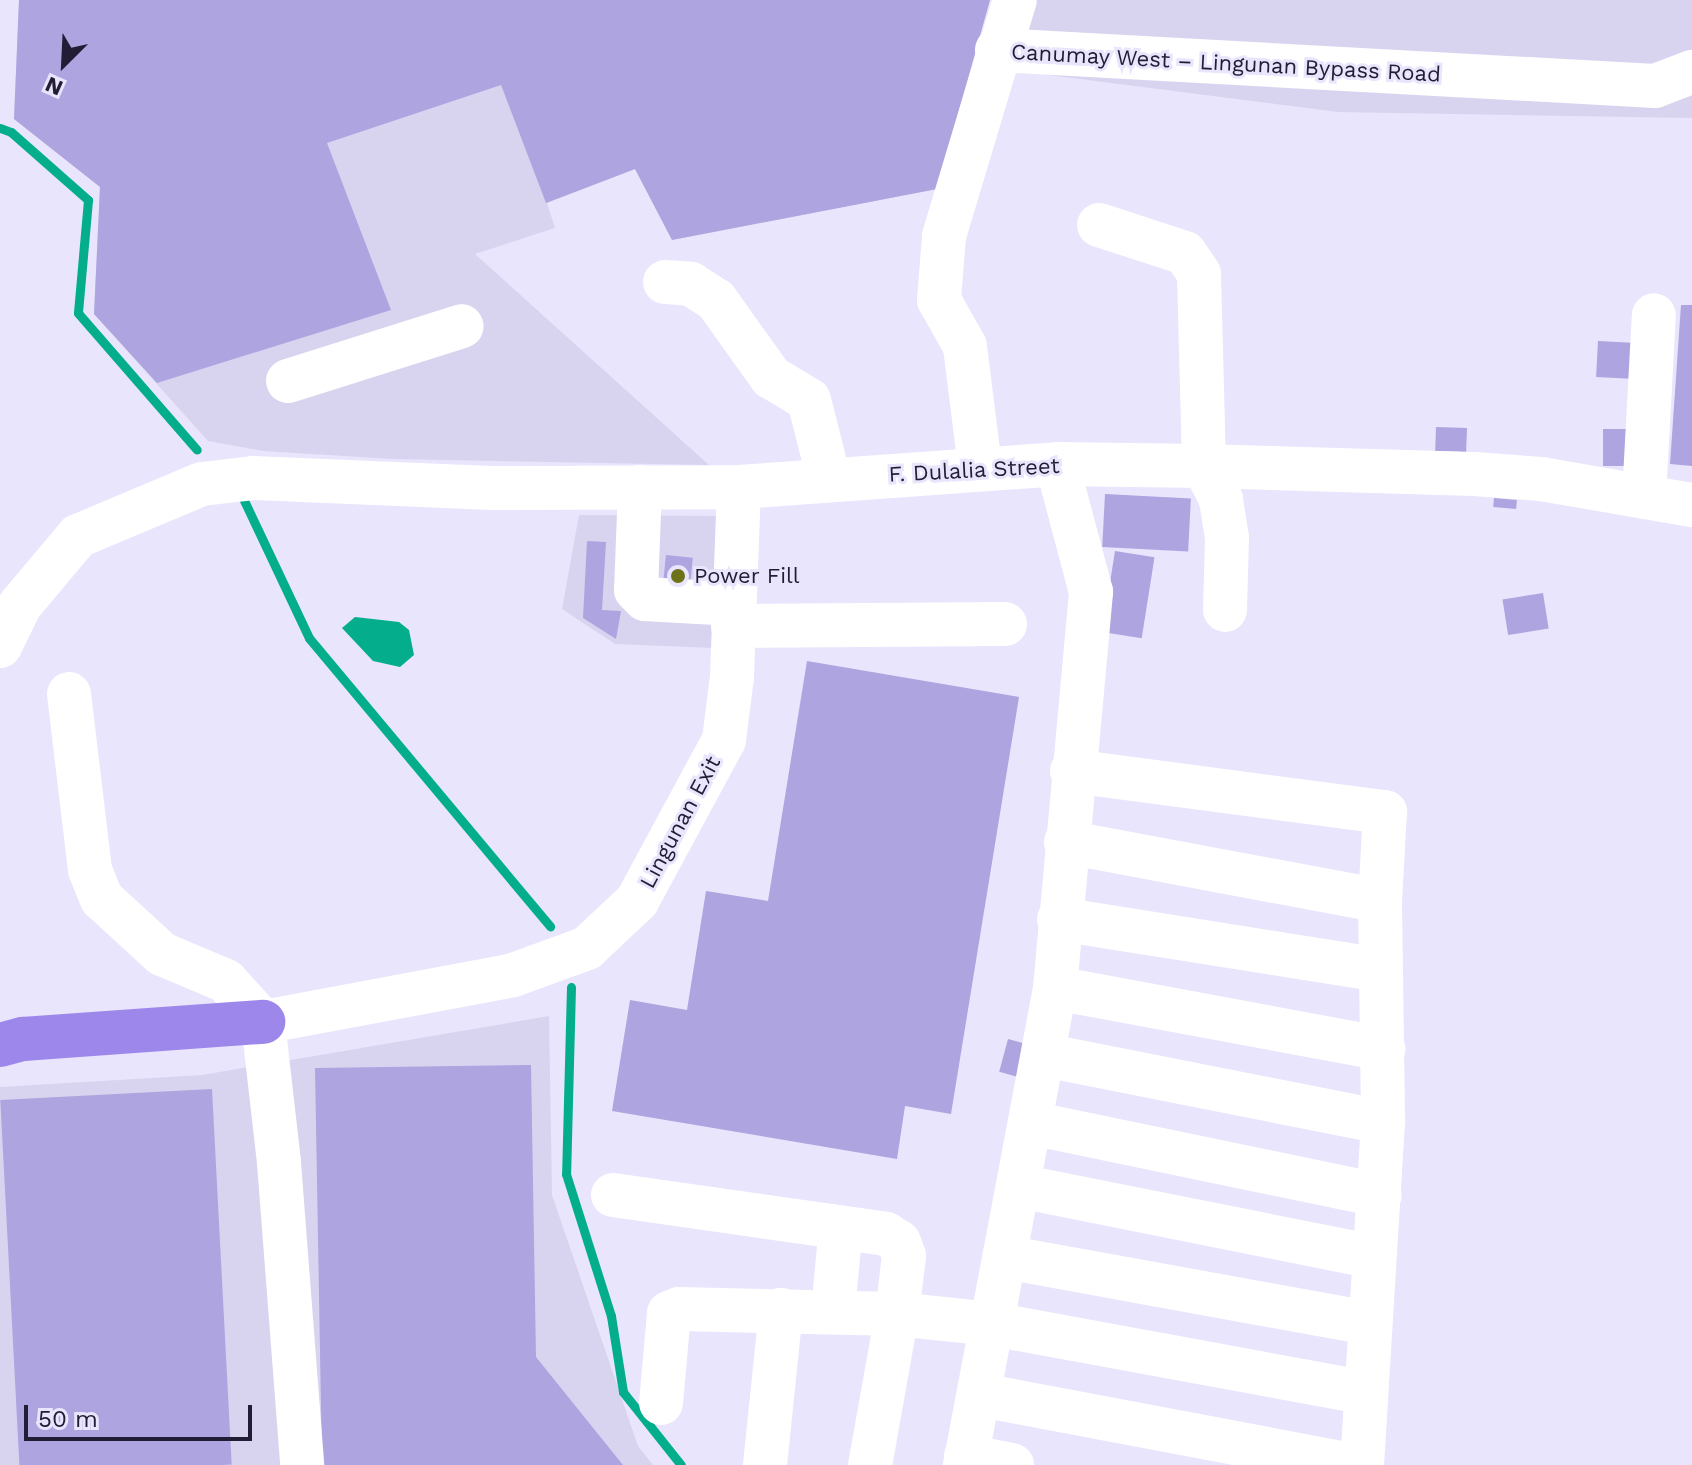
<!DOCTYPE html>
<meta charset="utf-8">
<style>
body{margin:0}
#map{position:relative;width:1692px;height:1465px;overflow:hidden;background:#e8e5fd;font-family:"Work Sans",sans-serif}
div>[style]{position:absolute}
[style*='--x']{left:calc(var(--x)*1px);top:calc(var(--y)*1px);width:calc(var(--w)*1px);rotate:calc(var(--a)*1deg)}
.built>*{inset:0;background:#d8d4f0}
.water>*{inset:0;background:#04ae8c}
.stream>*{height:9px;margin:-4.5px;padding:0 4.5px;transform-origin:4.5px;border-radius:4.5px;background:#04ae8c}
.building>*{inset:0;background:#aea4df;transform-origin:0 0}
.minor>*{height:44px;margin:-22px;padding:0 22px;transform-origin:22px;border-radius:22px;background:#fff}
.highway>*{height:44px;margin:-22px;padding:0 22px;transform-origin:22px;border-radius:22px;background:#9d87eb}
.dots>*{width:22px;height:22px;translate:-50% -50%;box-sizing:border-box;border:4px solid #e8e5fd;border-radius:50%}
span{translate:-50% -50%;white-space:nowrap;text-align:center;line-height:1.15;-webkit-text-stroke:6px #e8e5fd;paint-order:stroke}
.street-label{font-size:22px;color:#221d34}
.poi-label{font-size:22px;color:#221d34}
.left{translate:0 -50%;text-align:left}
.north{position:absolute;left:24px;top:24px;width:80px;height:80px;-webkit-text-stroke:6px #e8e5fd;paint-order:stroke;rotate:204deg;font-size:22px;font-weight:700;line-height:32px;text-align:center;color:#221d34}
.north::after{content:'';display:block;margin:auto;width:28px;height:36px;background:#221d34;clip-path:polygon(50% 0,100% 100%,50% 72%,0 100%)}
.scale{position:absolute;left:24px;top:1405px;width:228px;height:36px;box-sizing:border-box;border:4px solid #221d34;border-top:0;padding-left:10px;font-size:24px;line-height:28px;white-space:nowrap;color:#221d34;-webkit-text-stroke:6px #e8e5fd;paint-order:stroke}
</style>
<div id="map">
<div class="built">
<div style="clip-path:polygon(19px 0,990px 0,937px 189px,672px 240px,635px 169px,547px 203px,555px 228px,475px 254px,709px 465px,393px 459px,263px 451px,208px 441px,94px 314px,100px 187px,14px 119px)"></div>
<div style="clip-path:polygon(1025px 0,1692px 0,1692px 118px,1338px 112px,1017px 71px)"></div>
<div style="clip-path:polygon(579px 515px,722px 516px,714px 648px,615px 644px,562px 609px)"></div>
<div style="clip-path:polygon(549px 1016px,552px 1195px,638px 1446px,653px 1465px,0 1465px,0 1087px,202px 1075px)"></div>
</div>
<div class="water">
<div style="clip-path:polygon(355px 617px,399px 622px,409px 630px,414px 655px,400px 667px,373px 661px,342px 628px)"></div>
</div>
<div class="stream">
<div style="--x:0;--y:128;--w:12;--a:20"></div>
<div style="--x:11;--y:132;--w:103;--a:41.4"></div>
<div style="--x:88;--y:200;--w:113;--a:95.1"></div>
<div style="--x:78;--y:313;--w:181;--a:49"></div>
<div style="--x:241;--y:494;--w:159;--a:64.7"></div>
<div style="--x:309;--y:638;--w:376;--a:50.1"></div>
<div style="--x:571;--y:987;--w:187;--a:91.5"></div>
<div style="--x:566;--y:1174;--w:149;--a:72.4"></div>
<div style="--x:611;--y:1316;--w:77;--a:81"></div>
<div style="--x:623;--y:1392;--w:93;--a:51.5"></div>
</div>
<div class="building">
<div style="clip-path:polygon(19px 0,990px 0,937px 189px,672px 240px,635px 169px,546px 203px,501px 85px,327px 143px,391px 310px,157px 383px,94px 314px,100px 187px,14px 119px)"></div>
<div style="clip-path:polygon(1681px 305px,1692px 305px,1692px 466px,1670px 464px)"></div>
<div style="left:1598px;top:341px;width:34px;height:36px;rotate:3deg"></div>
<div style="left:1436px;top:427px;width:31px;height:24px;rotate:2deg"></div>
<div style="left:1603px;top:429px;width:36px;height:37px"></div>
<div style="left:1105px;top:494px;width:86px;height:53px;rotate:3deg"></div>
<div style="left:1494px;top:498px;width:23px;height:9px;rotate:5deg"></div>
<div style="clip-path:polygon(587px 541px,606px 542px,602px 610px,621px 611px,616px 639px,583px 618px)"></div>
<div style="left:1115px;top:551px;width:40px;height:82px;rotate:9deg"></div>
<div style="left:666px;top:555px;width:27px;height:38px;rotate:6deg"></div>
<div style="left:1543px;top:593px;width:36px;height:41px;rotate:81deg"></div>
<div style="clip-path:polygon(807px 661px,1019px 697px,951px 1114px,905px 1106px,897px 1159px,612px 1111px,630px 1000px,687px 1010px,706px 891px,768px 901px)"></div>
<div style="left:1008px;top:1039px;width:27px;height:34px;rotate:15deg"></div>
<div style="clip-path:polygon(531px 1065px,536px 1357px,623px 1465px,322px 1465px,315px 1068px)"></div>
<div style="left:212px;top:1089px;width:376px;height:212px;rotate:87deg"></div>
</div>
<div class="minor">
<div style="--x:997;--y:50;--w:659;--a:3.13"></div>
<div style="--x:1655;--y:86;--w:40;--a:-21"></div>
<div style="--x:1099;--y:225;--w:90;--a:18"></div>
<div style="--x:1185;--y:253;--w:25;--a:56"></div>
<div style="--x:1199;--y:274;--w:192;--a:88.5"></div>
<div style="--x:1204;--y:466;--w:38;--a:63"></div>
<div style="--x:1221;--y:500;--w:38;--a:81"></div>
<div style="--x:1227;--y:538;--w:72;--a:91.6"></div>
<div style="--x:665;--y:282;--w:26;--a:4"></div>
<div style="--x:691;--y:284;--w:30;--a:33"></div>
<div style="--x:716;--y:300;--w:95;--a:54.5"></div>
<div style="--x:771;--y:377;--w:44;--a:31.2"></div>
<div style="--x:809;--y:400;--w:81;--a:75.8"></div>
<div style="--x:288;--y:381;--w:182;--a:-17.5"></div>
<div style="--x:980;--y:467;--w:122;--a:-97.1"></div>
<div style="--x:965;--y:346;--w:53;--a:-119.5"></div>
<div style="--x:939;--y:300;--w:64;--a:-85.5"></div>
<div style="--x:944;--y:236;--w:246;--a:-73.3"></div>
<div style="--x:640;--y:487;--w:103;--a:92.2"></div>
<div style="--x:636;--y:590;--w:13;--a:45"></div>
<div style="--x:645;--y:599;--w:89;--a:3.2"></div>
<div style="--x:1644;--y:497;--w:182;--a:-86.9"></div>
<div style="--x:733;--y:626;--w:272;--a:-0.4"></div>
<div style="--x:0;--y:646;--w:46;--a:-64"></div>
<div style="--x:20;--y:605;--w:90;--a:-50"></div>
<div style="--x:78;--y:536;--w:134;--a:-22.8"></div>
<div style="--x:202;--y:484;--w:51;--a:-6.7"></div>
<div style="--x:253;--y:478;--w:243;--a:2.4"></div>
<div style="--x:496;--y:488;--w:243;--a:-0.2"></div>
<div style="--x:739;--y:487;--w:319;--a:-4.1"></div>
<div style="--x:1057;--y:464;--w:147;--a:0.8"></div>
<div style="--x:1204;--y:466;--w:270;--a:1.7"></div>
<div style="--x:1474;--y:474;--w:67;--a:4.3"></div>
<div style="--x:1541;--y:479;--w:153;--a:9.8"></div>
<div style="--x:69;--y:694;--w:177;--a:83.2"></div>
<div style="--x:90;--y:870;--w:31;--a:68"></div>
<div style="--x:102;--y:899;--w:81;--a:42.5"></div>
<div style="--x:162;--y:954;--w:69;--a:22.9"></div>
<div style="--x:226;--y:981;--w:55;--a:47.9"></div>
<div style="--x:263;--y:1022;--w:142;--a:83.5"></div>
<div style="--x:279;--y:1163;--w:303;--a:85.6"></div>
<div style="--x:1072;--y:771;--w:316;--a:7.5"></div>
<div style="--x:1385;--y:812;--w:89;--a:93.2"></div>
<div style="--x:1380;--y:901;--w:221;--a:89.2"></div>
<div style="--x:1383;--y:1122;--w:344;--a:93.5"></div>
<div style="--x:1066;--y:842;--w:319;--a:10.6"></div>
<div style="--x:1059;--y:919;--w:326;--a:9"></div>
<div style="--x:1055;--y:988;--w:334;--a:10.5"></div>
<div style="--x:263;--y:1022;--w:254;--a:-10.6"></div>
<div style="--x:513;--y:975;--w:79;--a:-20"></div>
<div style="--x:587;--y:948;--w:69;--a:-43.2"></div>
<div style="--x:637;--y:901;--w:183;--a:-61.6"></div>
<div style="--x:724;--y:740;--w:64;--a:-82.8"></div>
<div style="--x:732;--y:677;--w:190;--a:-87.9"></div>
<div style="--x:1044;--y:1055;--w:346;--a:11.2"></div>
<div style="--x:1031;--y:1123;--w:356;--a:11.7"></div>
<div style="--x:1019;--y:1186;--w:362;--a:11.3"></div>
<div style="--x:613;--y:1195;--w:276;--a:8.1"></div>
<div style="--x:886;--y:1234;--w:15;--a:32"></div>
<div style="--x:899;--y:1242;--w:15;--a:70"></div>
<div style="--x:904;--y:1256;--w:58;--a:96.9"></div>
<div style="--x:897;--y:1314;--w:153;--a:100.1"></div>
<div style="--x:1005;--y:1257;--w:370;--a:10.3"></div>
<div style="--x:833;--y:1311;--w:84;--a:-84.6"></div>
<div style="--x:981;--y:1395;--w:379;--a:10.7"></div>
<div style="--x:661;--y:1403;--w:90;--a:-84.9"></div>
<div style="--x:669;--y:1313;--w:11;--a:-22"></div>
<div style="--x:679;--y:1309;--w:218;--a:1.3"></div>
<div style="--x:897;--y:1314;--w:96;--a:6"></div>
<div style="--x:992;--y:1324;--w:377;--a:10.4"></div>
<div style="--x:966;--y:1456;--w:47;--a:11.1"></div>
<div style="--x:765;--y:1465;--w:156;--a:-84.1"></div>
<div style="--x:965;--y:1465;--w:485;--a:-79.3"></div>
<div style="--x:1055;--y:988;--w:398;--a:-84.8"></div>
<div style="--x:1091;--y:592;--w:132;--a:-104.9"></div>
</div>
<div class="highway">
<div style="--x:0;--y:1045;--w:24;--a:-15"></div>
<div style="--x:23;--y:1039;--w:241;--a:-4.1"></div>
</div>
<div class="dots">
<div style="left:678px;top:576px;background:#6d7117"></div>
</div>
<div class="street-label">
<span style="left:1226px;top:63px;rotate:3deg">Canumay West – Lingunan Bypass Road</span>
<span style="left:974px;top:470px;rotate:-3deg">F. Dulalia Street</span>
<span style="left:680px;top:822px;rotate:-62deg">Lingunan Exit</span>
</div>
<div class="poi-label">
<span class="left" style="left:694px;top:576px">Power Fill</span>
</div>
<div class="north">N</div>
<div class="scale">50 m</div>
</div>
